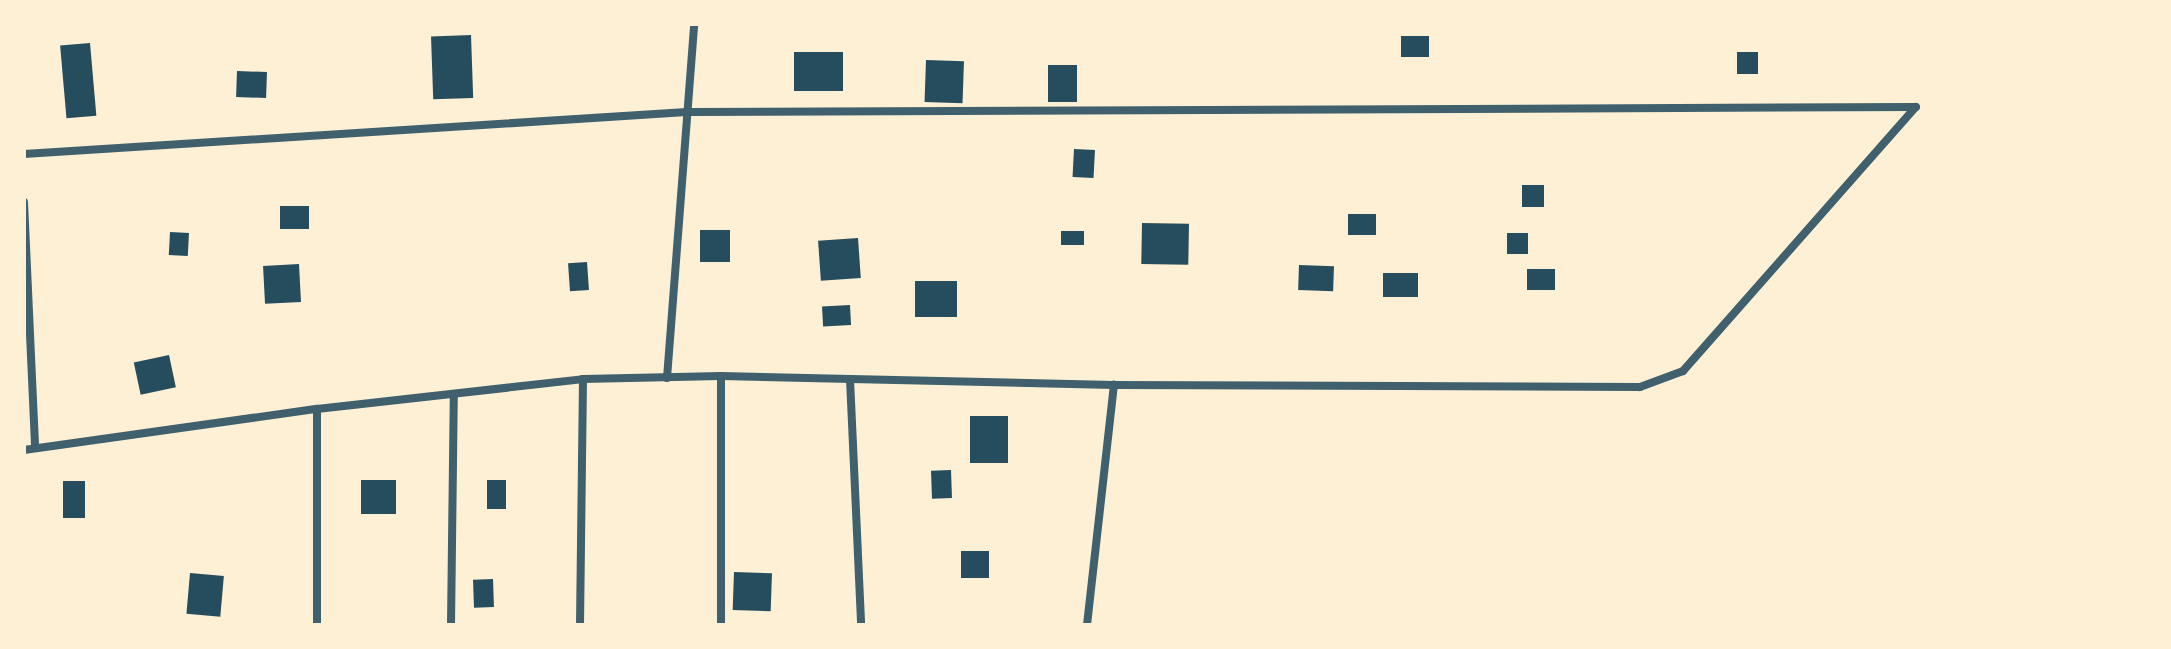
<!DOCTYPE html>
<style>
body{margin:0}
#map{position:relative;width:2171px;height:649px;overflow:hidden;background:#fdf0d5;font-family:Merriweather,serif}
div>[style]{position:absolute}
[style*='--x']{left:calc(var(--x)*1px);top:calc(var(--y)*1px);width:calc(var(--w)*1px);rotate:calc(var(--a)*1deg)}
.building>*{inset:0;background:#264d5e;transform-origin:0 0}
.minor>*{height:8px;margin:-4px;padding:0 4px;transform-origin:4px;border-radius:4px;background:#3f606c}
span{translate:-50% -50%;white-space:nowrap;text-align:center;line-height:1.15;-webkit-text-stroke:8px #fdf0d5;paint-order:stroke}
.frame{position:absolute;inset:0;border:26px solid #fdf0d5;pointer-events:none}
</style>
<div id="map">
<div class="building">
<div style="left:471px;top:35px;width:63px;height:40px;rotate:88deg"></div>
<div style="left:1401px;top:36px;width:28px;height:21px"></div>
<div style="left:90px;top:43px;width:73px;height:30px;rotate:85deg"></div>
<div style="left:794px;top:52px;width:49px;height:39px"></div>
<div style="left:1737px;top:52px;width:21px;height:22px"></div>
<div style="left:926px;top:60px;width:38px;height:42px;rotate:2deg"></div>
<div style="left:1048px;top:65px;width:29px;height:37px"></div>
<div style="left:237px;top:71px;width:30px;height:26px;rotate:2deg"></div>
<div style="left:1074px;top:149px;width:21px;height:28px;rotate:3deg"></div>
<div style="left:1522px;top:185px;width:22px;height:22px"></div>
<div style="left:309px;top:206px;width:23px;height:29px;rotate:90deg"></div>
<div style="left:1348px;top:214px;width:28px;height:21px"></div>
<div style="left:1142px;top:223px;width:47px;height:41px;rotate:1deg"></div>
<div style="left:700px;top:230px;width:30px;height:32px"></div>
<div style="left:1061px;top:231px;width:23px;height:14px"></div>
<div style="left:170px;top:232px;width:19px;height:23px;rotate:3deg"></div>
<div style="left:1507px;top:233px;width:21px;height:21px"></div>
<div style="left:858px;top:238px;width:40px;height:40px;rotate:86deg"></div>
<div style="left:587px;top:262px;width:28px;height:19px;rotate:86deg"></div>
<div style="left:299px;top:264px;width:38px;height:36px;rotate:87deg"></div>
<div style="left:1299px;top:265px;width:35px;height:25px;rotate:2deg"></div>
<div style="left:1527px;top:269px;width:28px;height:21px"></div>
<div style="left:1383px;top:273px;width:35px;height:24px"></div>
<div style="left:915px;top:281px;width:42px;height:36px"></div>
<div style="left:850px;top:305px;width:20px;height:28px;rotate:87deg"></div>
<div style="left:169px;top:355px;width:33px;height:36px;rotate:78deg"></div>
<div style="left:970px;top:416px;width:38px;height:47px"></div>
<div style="left:951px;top:470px;width:28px;height:20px;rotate:88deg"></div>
<div style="left:396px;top:480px;width:34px;height:35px;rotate:90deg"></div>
<div style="left:487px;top:480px;width:19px;height:29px"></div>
<div style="left:63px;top:481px;width:22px;height:37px"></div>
<div style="left:961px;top:551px;width:28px;height:27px"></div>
<div style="left:734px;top:572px;width:38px;height:38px;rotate:2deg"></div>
<div style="left:190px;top:573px;width:34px;height:41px;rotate:5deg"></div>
<div style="left:493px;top:579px;width:28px;height:20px;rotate:88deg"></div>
</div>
<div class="minor">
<div style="--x:24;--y:154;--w:664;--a:-3.62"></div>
<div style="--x:687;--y:112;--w:1229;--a:-0.23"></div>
<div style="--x:24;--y:202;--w:246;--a:87.4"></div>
<div style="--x:721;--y:376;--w:249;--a:90"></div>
<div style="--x:667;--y:378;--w:355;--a:-85.6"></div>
<div style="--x:850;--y:379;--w:246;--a:87.4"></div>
<div style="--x:317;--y:409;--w:216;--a:90"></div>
<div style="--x:24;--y:450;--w:296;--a:-8"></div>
<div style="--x:317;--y:409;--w:268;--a:-6.4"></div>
<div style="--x:583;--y:379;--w:138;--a:-1.2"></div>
<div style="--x:721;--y:376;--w:393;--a:1.3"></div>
<div style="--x:1114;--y:385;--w:526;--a:0.22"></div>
<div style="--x:1640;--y:387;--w:46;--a:-20.4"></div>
<div style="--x:1683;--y:371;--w:352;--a:-48.6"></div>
<div style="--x:451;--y:625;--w:230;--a:-89.3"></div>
<div style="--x:580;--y:625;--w:246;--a:-89.3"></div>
<div style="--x:1087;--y:625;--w:242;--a:-83.6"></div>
</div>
<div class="frame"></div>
</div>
